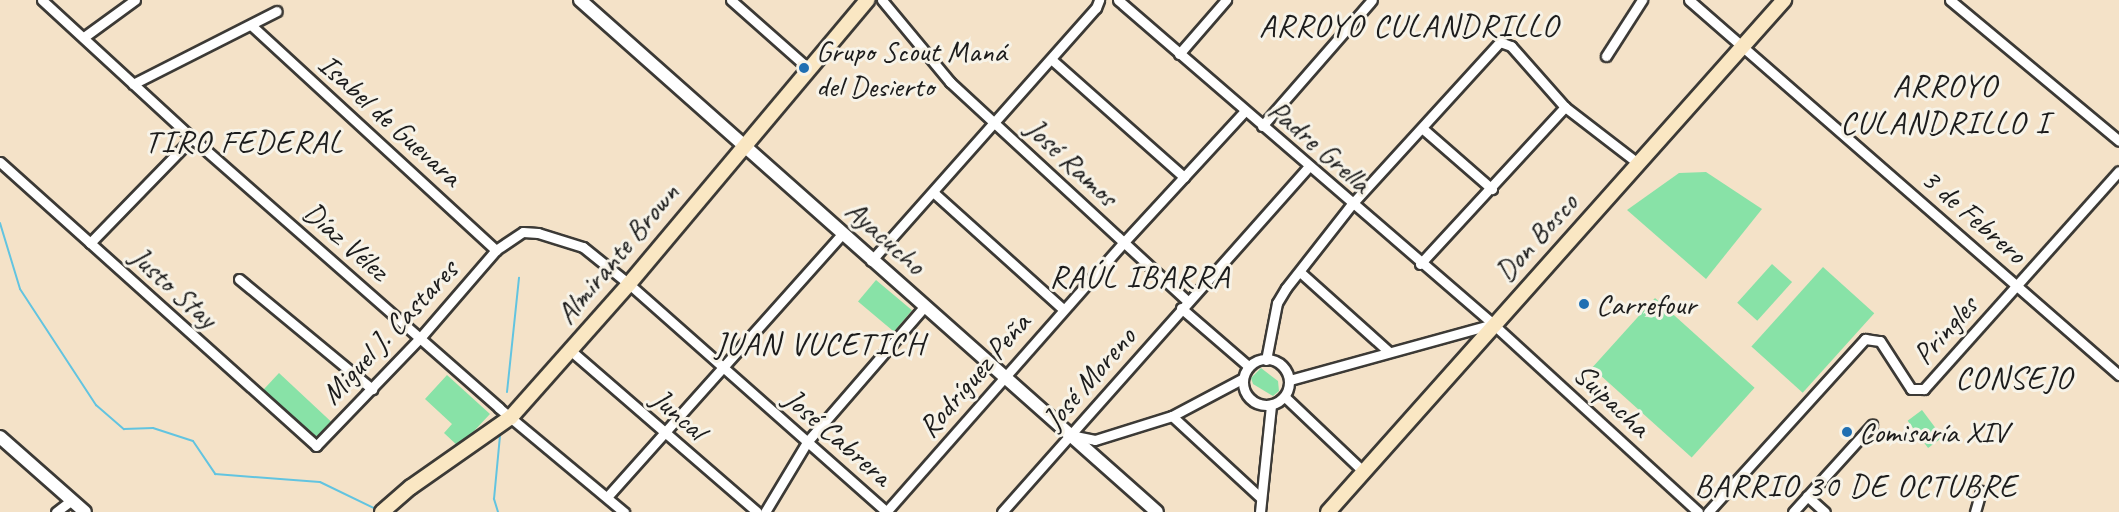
<!DOCTYPE html>
<meta charset="utf-8">
<style>
body{margin:0}
#map{position:relative;width:2119px;height:512px;overflow:hidden;background:#f4e2c8;font-family:Caveat,sans-serif}
div>[style]{position:absolute}
[style*='--x']{left:calc(var(--x)*1px);top:calc(var(--y)*1px);width:calc(var(--w)*1px);rotate:calc(var(--a)*1deg)}
.green>*{inset:0;background:#88e2a7;transform-origin:0 0}
.stream>*{height:2px;margin:-1px;padding:0 1px;transform-origin:1px;border-radius:1px;background:#62c4e0}
.roads{filter:drop-shadow(2px 0 #3c3a36) drop-shadow(-2px 0 #3c3a36) drop-shadow(0 2px #3c3a36) drop-shadow(0 -2px #3c3a36)}
.minor>*{height:9px;margin:-4.5px;padding:0 4.5px;transform-origin:4.5px;border-radius:4.5px;background:#fff}
.minor>.ring{margin:-4.5px;padding:0;box-sizing:content-box;background:none;border:9px solid #fff;border-radius:50%}
.tertiary>*{height:12px;margin:-6px;padding:0 6px;transform-origin:6px;border-radius:6px;background:#fff}
.secondary>*{height:14px;margin:-7px;padding:0 7px;transform-origin:7px;border-radius:7px;background:#fae7c3}
.dots>*{width:16px;height:16px;translate:-50% -50%;box-sizing:border-box;border:3px solid #f7f3e8;border-radius:50%}
span{translate:-50% -50%;white-space:nowrap;text-align:center;line-height:1.15;-webkit-text-stroke:6px #f7f3e8;paint-order:stroke}
.poi-label{font-size:30px;color:#1c1c1c}
.left{translate:0 -50%;text-align:left}
.street-label{font-size:30px;color:#1c1c1c}
.neighbourhood-label{font-size:32px;color:#1c1c1c;letter-spacing:1.5px}
</style>
<div id="map">
<div class="green">
<div style="clip-path:polygon(1706px 172px,1762px 209px,1706px 279px,1627px 210px,1679px 173px)"></div>
<div style="left:1772px;top:264px;width:27px;height:52px;rotate:42deg"></div>
<div style="left:1823px;top:267px;width:69px;height:107px;rotate:42deg"></div>
<div style="left:876px;top:280px;width:47px;height:28px;rotate:40deg"></div>
<div style="left:1655px;top:298px;width:134px;height:94px;rotate:42deg"></div>
<div style="clip-path:polygon(1261px 368px,1278px 381px,1279px 391px,1273px 396px,1253px 384px,1251px 378px)"></div>
<div style="left:279px;top:373px;width:71px;height:26px;rotate:43deg"></div>
<div style="clip-path:polygon(447px 375px,490px 414px,459px 447px,444px 433px,452px 424px,425px 399px)"></div>
<div style="left:1922px;top:410px;width:34px;height:18px;rotate:53deg"></div>
</div>
<div class="stream">
<div style="--x:0;--y:223;--w:69;--a:73.1"></div>
<div style="--x:20;--y:289;--w:139;--a:56.8"></div>
<div style="--x:96;--y:405;--w:37;--a:41"></div>
<div style="--x:124;--y:429;--w:29;--a:-2"></div>
<div style="--x:153;--y:428;--w:42;--a:18"></div>
<div style="--x:193;--y:441;--w:40;--a:56"></div>
<div style="--x:215;--y:474;--w:105;--a:4.4"></div>
<div style="--x:320;--y:482;--w:64;--a:25.8"></div>
<div style="--x:507;--y:392;--w:115;--a:-84"></div>
<div style="--x:498;--y:512;--w:14;--a:-107"></div>
<div style="--x:494;--y:499;--w:64;--a:-84.6"></div>
</div>
<div class="roads">
<div class="minor">
<div style="--x:42;--y:0;--w:204;--a:42.6"></div>
<div style="--x:192;--y:138;--w:409;--a:41.3"></div>
<div style="--x:499;--y:408;--w:163;--a:39.8"></div>
<div style="--x:731;--y:0;--w:104;--a:41.5"></div>
<div style="--x:882;--y:0;--w:107;--a:50.3"></div>
<div style="--x:950;--y:82;--w:323;--a:42.7"></div>
<div style="--x:1118;--y:0;--w:496;--a:40.8"></div>
<div style="--x:1493;--y:324;--w:278;--a:42.5"></div>
<div style="--x:1689;--y:0;--w:571;--a:41.09"></div>
<div style="--x:1950;--y:0;--w:220;--a:39.8"></div>
<div style="--x:251;--y:25;--w:333;--a:42.6"></div>
<div style="--x:84;--y:37;--w:63;--a:-36"></div>
<div style="--x:1179;--y:54;--w:72;--a:-49"></div>
<div style="--x:1606;--y:56;--w:67;--a:-57.3"></div>
<div style="--x:1051;--y:59;--w:178;--a:41.6"></div>
<div style="--x:133;--y:84;--w:161;--a:-26.9"></div>
<div style="--x:1262;--y:126;--w:167;--a:-48.9"></div>
<div style="--x:1422;--y:128;--w:93;--a:41.1"></div>
<div style="--x:0;--y:162;--w:425;--a:41.9"></div>
<div style="--x:316;--y:446;--w:150;--a:-46.1"></div>
<div style="--x:420;--y:338;--w:116;--a:-49.2"></div>
<div style="--x:496;--y:250;--w:32;--a:-34"></div>
<div style="--x:523;--y:232;--w:15;--a:4"></div>
<div style="--x:538;--y:233;--w:47;--a:17.3"></div>
<div style="--x:583;--y:247;--w:59;--a:38.8"></div>
<div style="--x:629;--y:284;--w:344;--a:41.5"></div>
<div style="--x:933;--y:192;--w:175;--a:42"></div>
<div style="--x:90;--y:243;--w:146;--a:-45.8"></div>
<div style="--x:871;--y:261;--w:339;--a:-48.4"></div>
<div style="--x:1096;--y:8;--w:9;--a:-69"></div>
<div style="--x:1420;--y:264;--w:214;--a:-47.3"></div>
<div style="--x:1300;--y:272;--w:118;--a:41.9"></div>
<div style="--x:239;--y:279;--w:173;--a:39.6"></div>
<div style="--x:1181;--y:308;--w:87;--a:40.8"></div>
<div style="--x:570;--y:350;--w:247;--a:40.9"></div>
<div class="ring" style="left:1243px;top:359px;width:37px;height:37px"></div>
<div style="--x:1266;--y:360;--w:58;--a:-79.1"></div>
<div style="--x:1277;--y:303;--w:17;--a:-59"></div>
<div style="--x:1286;--y:288;--w:105;--a:-51.9"></div>
<div style="--x:1351;--y:205;--w:221;--a:-47.6"></div>
<div style="--x:1500;--y:42;--w:12;--a:20"></div>
<div style="--x:1511;--y:46;--w:81;--a:48.5"></div>
<div style="--x:1565;--y:107;--w:93;--a:37.6"></div>
<div style="--x:1290;--y:380;--w:211;--a:-15.4"></div>
<div style="--x:1286;--y:398;--w:106;--a:43.5"></div>
<div style="--x:1172;--y:416;--w:121;--a:42.7"></div>
<div style="--x:1075;--y:436;--w:20;--a:11"></div>
<div style="--x:1095;--y:440;--w:81;--a:-17.3"></div>
<div style="--x:1172;--y:416;--w:79;--a:-27.9"></div>
<div style="--x:1807;--y:496;--w:24;--a:42"></div>
<div style="--x:607;--y:497;--w:354;--a:-48.2"></div>
<div style="--x:56;--y:512;--w:20;--a:-37"></div>
<div style="--x:765;--y:512;--w:82;--a:-59"></div>
<div style="--x:807;--y:442;--w:180;--a:-49.1"></div>
<div style="--x:886;--y:512;--w:359;--a:-48.6"></div>
<div style="--x:1123;--y:243;--w:180;--a:-47.3"></div>
<div style="--x:1002;--y:512;--w:461;--a:-48.4"></div>
<div style="--x:1260;--y:512;--w:108;--a:-84.1"></div>
<div style="--x:1708;--y:512;--w:234;--a:-47.8"></div>
<div style="--x:1865;--y:339;--w:15;--a:8"></div>
<div style="--x:1880;--y:341;--w:57;--a:57.1"></div>
<div style="--x:1911;--y:389;--w:13;--a:0"></div>
<div style="--x:1924;--y:389;--w:292;--a:-48.2"></div>
<div style="--x:1793;--y:512;--w:118;--a:-47.8"></div>
<div style="--x:1975;--y:512;--w:22;--a:-74"></div>
</div>
<div class="tertiary">
<div style="--x:580;--y:0;--w:771;--a:41.58"></div>
<div style="--x:0;--y:437;--w:113;--a:41.4"></div>
</div>
<div class="secondary">
<div style="--x:382;--y:512;--w:38;--a:-41"></div>
<div style="--x:411;--y:487;--w:122;--a:-35"></div>
<div style="--x:511;--y:417;--w:178;--a:-48.4"></div>
<div style="--x:629;--y:284;--w:371;--a:-50"></div>
<div style="--x:1328;--y:512;--w:686;--a:-48.31"></div>
</div>
</div>
<div class="dots">
<div style="left:804px;top:68px;background:#1f6fb2"></div>
<div style="left:1584px;top:304px;background:#1f6fb2"></div>
<div style="left:1847px;top:432px;background:#1f6fb2"></div>
</div>
<div class="poi-label">
<span class="left" style="left:816px;top:68px">Grupo Scout Maná<br>del Desierto</span>
<span class="left" style="left:1596px;top:304px">Carrefour</span>
<span class="left" style="left:1859px;top:432px">Comisaría XIV</span>
</div>
<div class="street-label">
<span style="left:390px;top:120px;rotate:42deg">Isabel de Guevara</span>
<span style="left:1320px;top:146px;rotate:41deg">Padre Grella</span>
<span style="left:1072px;top:162px;rotate:43deg">José Ramos</span>
<span style="left:1974px;top:216px;rotate:41deg">3 de Febrero</span>
<span style="left:886px;top:237px;rotate:42deg">Ayacucho</span>
<span style="left:1536px;top:237px;rotate:-48deg">Don Bosco</span>
<span style="left:346px;top:241px;rotate:41deg">Díaz Vélez</span>
<span style="left:617px;top:253px;rotate:-50deg">Almirante Brown</span>
<span style="left:174px;top:287px;rotate:42deg">Justo Stay</span>
<span style="left:1945px;top:330px;rotate:-48deg">Pringles</span>
<span style="left:389px;top:332px;rotate:-47deg">Miguel J. Castares</span>
<span style="left:974px;top:375px;rotate:-49deg">Rodríguez Peña</span>
<span style="left:1089px;top:378px;rotate:-49deg">José Moreno</span>
<span style="left:1612px;top:400px;rotate:43deg">Suipacha</span>
<span style="left:679px;top:414px;rotate:41deg">Juncal</span>
<span style="left:838px;top:437px;rotate:41deg">José Cabrera</span>
</div>
<div class="neighbourhood-label">
<span style="left:1409px;top:26px">ARROYO CULANDRILLO</span>
<span style="left:1945px;top:105px">ARROYO<br>CULANDRILLO I</span>
<span style="left:244px;top:142px">TIRO FEDERAL</span>
<span style="left:1140px;top:277px">RAÚL IBARRA</span>
<span style="left:820px;top:344px">JUAN VUCETICH</span>
<span style="left:2014px;top:378px">CONSEJO</span>
<span style="left:1856px;top:486px">BARRIO 30 DE OCTUBRE</span>
</div>
</div>
